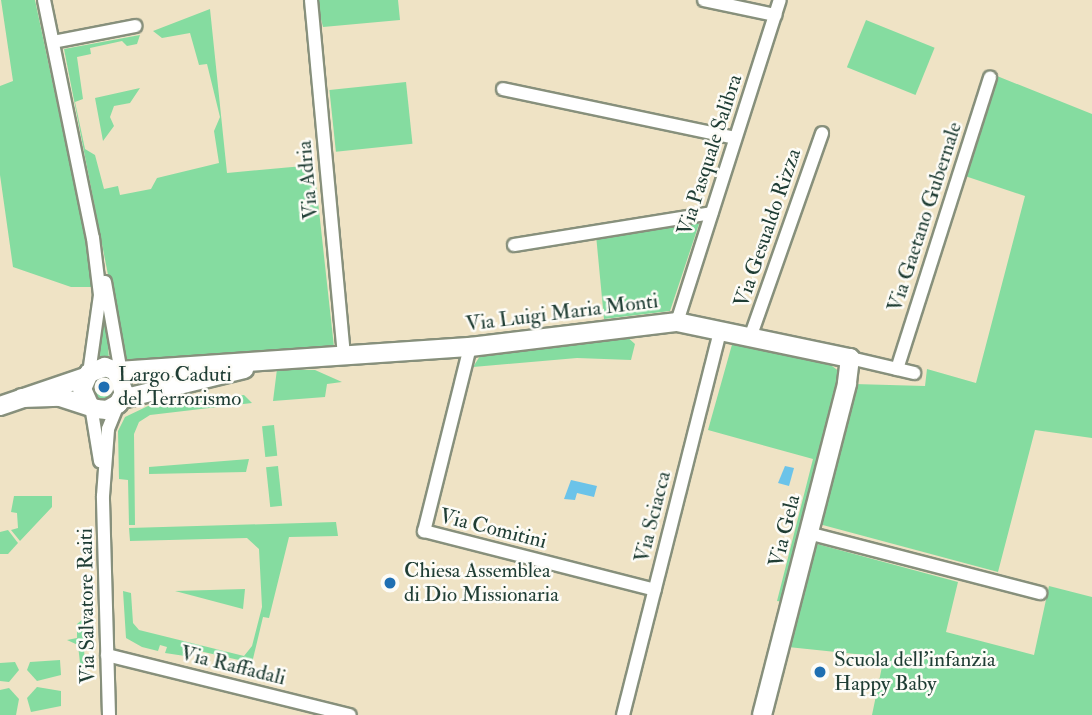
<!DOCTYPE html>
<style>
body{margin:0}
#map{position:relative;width:1092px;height:715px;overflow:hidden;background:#efe3c5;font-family:"IM FELL Double Pica",serif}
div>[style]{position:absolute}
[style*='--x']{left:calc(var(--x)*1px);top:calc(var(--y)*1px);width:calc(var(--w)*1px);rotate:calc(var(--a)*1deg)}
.green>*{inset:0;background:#85dca0;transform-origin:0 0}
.round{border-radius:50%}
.water>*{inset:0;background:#6bc3e9}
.roads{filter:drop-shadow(2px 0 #87907c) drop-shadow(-2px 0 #87907c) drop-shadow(0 2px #87907c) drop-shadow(0 -2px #87907c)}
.street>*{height:12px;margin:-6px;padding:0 6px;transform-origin:6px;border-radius:6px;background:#fff}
.secondary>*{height:18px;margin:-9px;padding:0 9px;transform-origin:9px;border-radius:9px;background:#fff}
.dots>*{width:19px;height:19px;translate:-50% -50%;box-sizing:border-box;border:4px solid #fdfcf7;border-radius:50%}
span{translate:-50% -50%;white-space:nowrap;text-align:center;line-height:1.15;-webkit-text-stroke:5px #fdfcf7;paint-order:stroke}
.street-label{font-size:21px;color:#1f3d34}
.poi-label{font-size:21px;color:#1f3d34}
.left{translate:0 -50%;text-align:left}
</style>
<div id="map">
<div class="green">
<div style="clip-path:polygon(1px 0,35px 0,96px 287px,71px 287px,13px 267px,0 175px,0 86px,13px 81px)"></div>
<div style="clip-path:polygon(316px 0,398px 0,400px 20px,323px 27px)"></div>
<div style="clip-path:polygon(210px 9px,227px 173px,314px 165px,334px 347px,125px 362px,64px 49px,140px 35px,137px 44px,127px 46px,122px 41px,90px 48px,91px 54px,77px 57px,83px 99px,75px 102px,85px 149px,95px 155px,104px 189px,118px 186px,120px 195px,151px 189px,157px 178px,219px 163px,214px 131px,220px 117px,207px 64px,199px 65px,190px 33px,162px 38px,153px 31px)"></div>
<div style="left:866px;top:20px;width:74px;height:51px;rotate:22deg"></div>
<div style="clip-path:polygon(997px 76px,1092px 114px,1092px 438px,1035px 430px,998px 572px,819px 524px,854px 384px,925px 386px,927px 369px,976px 383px,1025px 196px,965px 176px)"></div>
<div style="left:406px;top:82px;width:62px;height:77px;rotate:84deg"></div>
<div style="clip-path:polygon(140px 88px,130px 103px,114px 106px,110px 117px,114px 126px,103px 141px,95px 98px)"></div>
<div style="clip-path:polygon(696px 221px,699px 224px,670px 311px,604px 319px,596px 235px)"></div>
<div style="clip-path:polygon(105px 295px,109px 361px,96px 362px,102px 333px)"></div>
<div style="clip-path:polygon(625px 335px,635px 344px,631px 360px,577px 358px,473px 367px,480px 356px)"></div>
<div style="clip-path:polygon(733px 341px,824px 360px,840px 372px,842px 382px,785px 602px,777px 601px,813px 459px,708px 430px)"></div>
<div style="clip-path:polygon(277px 369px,315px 370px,342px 382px,327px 384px,325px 397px,273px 401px)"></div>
<div class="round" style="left:91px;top:377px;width:24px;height:24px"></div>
<div style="clip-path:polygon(244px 395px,252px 403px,150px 415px,139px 422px,134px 434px,135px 525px,129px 525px,128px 480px,119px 479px,118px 431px,125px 417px,148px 406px)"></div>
<div style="left:274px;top:425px;width:31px;height:12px;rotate:84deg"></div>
<div style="clip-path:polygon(249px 459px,246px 472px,149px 474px,149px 467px)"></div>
<div style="left:278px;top:466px;width:40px;height:12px;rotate:84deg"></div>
<div style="clip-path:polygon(14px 496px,52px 496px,52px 507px,20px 541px,11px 530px,18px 528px,17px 513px,11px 512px)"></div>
<div style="clip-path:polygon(336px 522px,338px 536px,289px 537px,269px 618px,263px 617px,252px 663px,195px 650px,185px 656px,165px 653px,167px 647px,160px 645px,158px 651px,142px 647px,126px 638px,123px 591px,131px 593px,133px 623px,139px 630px,244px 656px,252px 646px,262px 607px,259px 549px,247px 538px,130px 541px,129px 528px)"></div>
<div style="clip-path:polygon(8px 530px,18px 543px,8px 554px,0 554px,0 532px)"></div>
<div style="clip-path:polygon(817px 544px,958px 582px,946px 632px,1034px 655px,1049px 586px,1092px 597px,1092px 715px,872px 715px,884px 657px,788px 647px)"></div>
<div style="clip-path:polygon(245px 589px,243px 609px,175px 591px)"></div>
<div style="clip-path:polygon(83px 619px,85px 672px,81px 672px,78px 645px,67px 640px,77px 638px,77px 624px)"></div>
<div style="clip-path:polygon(60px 660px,61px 675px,37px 681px,27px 670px,30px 662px)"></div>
<div style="clip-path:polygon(15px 662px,19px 670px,9px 682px,0 681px,0 663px)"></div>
<div style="clip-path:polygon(37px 687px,61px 691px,61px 706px,31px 712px,27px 698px)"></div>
<div style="clip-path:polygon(9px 688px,19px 699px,16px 715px,0 715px,0 690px)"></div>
</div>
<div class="water">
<div style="clip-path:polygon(785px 466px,794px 468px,789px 486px,778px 483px)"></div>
<div style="clip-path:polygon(571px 480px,597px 486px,594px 497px,577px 493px,575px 500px,564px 499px)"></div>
</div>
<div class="roads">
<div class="street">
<div style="--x:44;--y:0;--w:243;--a:78.4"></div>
<div style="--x:93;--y:238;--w:57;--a:83"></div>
<div style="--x:100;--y:295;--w:79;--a:98"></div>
<div style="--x:311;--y:0;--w:359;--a:84.7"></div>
<div style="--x:704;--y:0;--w:73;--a:11.9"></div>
<div style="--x:53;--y:42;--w:84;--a:-11"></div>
<div style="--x:503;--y:89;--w:237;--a:11.9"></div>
<div style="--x:514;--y:245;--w:200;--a:-9.2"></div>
<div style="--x:105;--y:282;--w:97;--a:80"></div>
<div style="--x:677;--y:322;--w:338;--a:-72.3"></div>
<div style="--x:751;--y:335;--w:214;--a:-70.6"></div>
<div style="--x:470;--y:347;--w:190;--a:104"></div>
<div style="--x:424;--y:531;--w:238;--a:14.3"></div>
<div style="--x:850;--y:358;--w:66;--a:13.2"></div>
<div style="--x:897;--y:369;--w:306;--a:-72.3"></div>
<div style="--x:91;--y:406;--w:56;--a:80.7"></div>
<div style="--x:808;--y:533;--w:240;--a:14.5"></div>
<div style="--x:107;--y:655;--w:250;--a:13.9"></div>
<div style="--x:109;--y:715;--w:219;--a:-91.6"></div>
<div style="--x:103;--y:496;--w:67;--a:-85.7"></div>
<div style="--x:108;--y:429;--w:27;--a:-68"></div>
<div style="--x:623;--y:715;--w:398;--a:-75.8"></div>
</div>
<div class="secondary">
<div style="--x:116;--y:371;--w:355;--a:-3.9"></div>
<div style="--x:470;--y:347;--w:209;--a:-6.9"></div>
<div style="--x:677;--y:322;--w:177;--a:11.8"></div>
<div style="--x:850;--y:358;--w:26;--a:97"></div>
<div style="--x:847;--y:384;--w:342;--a:104.4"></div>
<div style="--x:22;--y:398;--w:38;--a:-2"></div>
<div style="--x:60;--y:397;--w:38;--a:18"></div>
<div style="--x:96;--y:409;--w:11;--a:5"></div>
<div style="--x:107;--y:410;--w:13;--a:-29"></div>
<div style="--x:118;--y:404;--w:13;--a:-61"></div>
<div style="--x:124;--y:393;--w:23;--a:-110"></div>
<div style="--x:116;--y:371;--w:12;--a:-160"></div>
<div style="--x:105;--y:367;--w:17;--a:159"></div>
<div style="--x:89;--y:373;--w:17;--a:114"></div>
<div style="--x:82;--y:389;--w:17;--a:66"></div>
<div style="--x:122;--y:399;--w:126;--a:-13.8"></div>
<div style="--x:0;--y:406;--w:90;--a:-18.8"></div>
</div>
</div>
<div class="dots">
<div style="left:104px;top:387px;background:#1f6fb2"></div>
<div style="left:390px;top:583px;background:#1f6fb2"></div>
<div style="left:820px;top:672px;background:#1f6fb2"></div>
</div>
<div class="street-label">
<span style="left:710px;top:155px;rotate:-72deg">Via Pasquale Salibra</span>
<span style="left:308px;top:180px;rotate:-95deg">Via Adria</span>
<span style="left:925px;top:217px;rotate:-72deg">Via Gaetano Gubernale</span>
<span style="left:768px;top:228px;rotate:-71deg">Via Gesualdo Rizza</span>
<span style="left:562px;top:313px;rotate:-7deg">Via Luigi Maria Monti</span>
<span style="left:653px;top:517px;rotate:-76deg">Via Sciacca</span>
<span style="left:493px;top:529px;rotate:14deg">Via Comitini</span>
<span style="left:785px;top:531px;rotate:-76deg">Via Gela</span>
<span style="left:87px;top:606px;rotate:-91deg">Via Salvatore Raiti</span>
<span style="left:233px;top:666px;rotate:14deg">Via Raffadali</span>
</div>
<div class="poi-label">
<span class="left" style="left:118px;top:387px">Largo Caduti<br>del Terrorismo</span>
<span class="left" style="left:404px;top:583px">Chiesa Assemblea<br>di Dio Missionaria</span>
<span class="left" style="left:834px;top:672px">Scuola dell'infanzia<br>Happy Baby</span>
</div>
</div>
